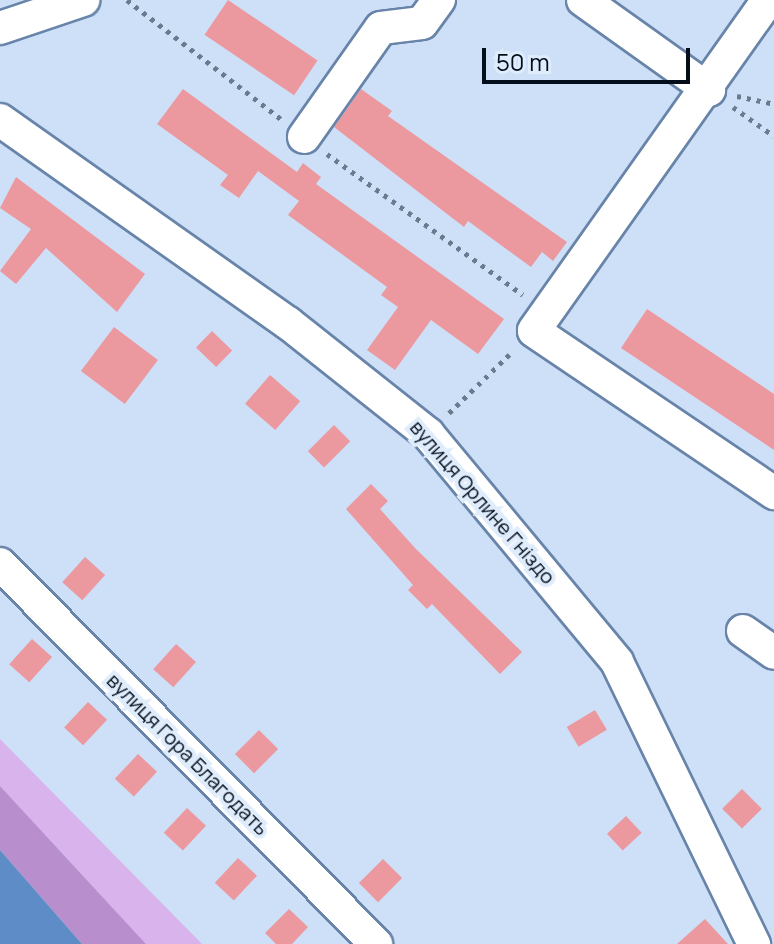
<!DOCTYPE html>
<meta charset="utf-8">
<style>
body{margin:0}
#map{position:relative;width:774px;height:944px;overflow:hidden;background:#cde0f8;font-family:Manrope,sans-serif}
div>[style]{position:absolute}
[style*='--x']{left:calc(var(--x)*1px);top:calc(var(--y)*1px);width:calc(var(--w)*1px);rotate:calc(var(--a)*1deg)}
.green>*{inset:0;background:#d9b3eb}
.forest>*{inset:0;background:#b98ecd}
.water>*{inset:0;background:#5e8cc6}
.building>*{inset:0;background:#ec989f;transform-origin:0 0}
.path>*{height:5px;margin-top:-2.5px;transform-origin:0;background:repeating-linear-gradient(90deg,#6b7a8c 0 4px,transparent 0 10px)}
.roads{filter:drop-shadow(2px 0 #6884a9) drop-shadow(-2px 0 #6884a9) drop-shadow(0 2px #6884a9) drop-shadow(0 -2px #6884a9)}
.minor>*{height:32px;margin:-16px;padding:0 16px;transform-origin:16px;border-radius:16px;background:#fff}
span{translate:-50% -50%;white-space:nowrap;text-align:center;line-height:1.15;-webkit-text-stroke:8px #dfecfc;paint-order:stroke}
.street-label{font-size:20px;color:#040e1b}
.scale{position:absolute;left:482px;top:48px;width:208px;height:36px;box-sizing:border-box;border:4px solid #040e1b;border-top:0;padding-left:10px;font-size:24px;line-height:28px;white-space:nowrap;color:#040e1b;-webkit-text-stroke:6px #dfecfc;paint-order:stroke}
</style>
<div id="map">
<div class="green">
<div style="clip-path:polygon(0 739px,202px 944px,146px 944px,0 786px)"></div>
</div>
<div class="forest">
<div style="clip-path:polygon(0 786px,146px 944px,82px 944px,0 850px)"></div>
</div>
<div class="water">
<div style="clip-path:polygon(0 850px,82px 944px,0 944px)"></div>
</div>
<div class="building">
<div style="left:228px;top:0;width:108px;height:42px;rotate:34deg"></div>
<div style="clip-path:polygon(183px 89px,297px 172px,303px 163px,321px 177px,316px 184px,504px 319px,478px 354px,431px 320px,395px 370px,367px 350px,398px 307px,381px 295px,387px 287px,288px 215px,299px 201px,258px 171px,239px 198px,220px 185px,228px 175px,157px 124px)"></div>
<div style="clip-path:polygon(361px 89px,392px 111px,388px 116px,567px 242px,553px 261px,542px 252px,531px 267px,468px 221px,464px 227px,334px 127px)"></div>
<div style="clip-path:polygon(16px 177px,145px 274px,117px 312px,46px 248px,16px 284px,0 271px,31px 229px,0 208px)"></div>
<div style="clip-path:polygon(647px 309px,774px 394px,774px 450px,621px 348px)"></div>
<div style="left:114px;top:327px;width:55px;height:55px;rotate:37deg"></div>
<div style="left:212px;top:331px;width:28px;height:23px;rotate:44deg"></div>
<div style="left:270px;top:375px;width:40px;height:38px;rotate:41deg"></div>
<div style="left:334px;top:425px;width:23px;height:37px;rotate:45deg"></div>
<div style="clip-path:polygon(371px 484px,388px 501px,380px 509px,415px 548px,522px 652px,500px 674px,432px 604px,427px 609px,408px 590px,413px 585px,346px 509px)"></div>
<div style="left:85px;top:557px;width:27px;height:34px;rotate:42deg"></div>
<div style="left:32px;top:639px;width:27px;height:34px;rotate:42deg"></div>
<div style="left:176px;top:644px;width:27px;height:34px;rotate:42deg"></div>
<div style="left:88px;top:702px;width:26px;height:35px;rotate:43deg"></div>
<div style="left:595px;top:710px;width:23px;height:33px;rotate:59deg"></div>
<div style="left:259px;top:730px;width:27px;height:34px;rotate:45deg"></div>
<div style="left:138px;top:754px;width:26px;height:34px;rotate:43deg"></div>
<div style="left:742px;top:789px;width:28px;height:28px;rotate:45deg"></div>
<div style="left:187px;top:808px;width:26px;height:34px;rotate:43deg"></div>
<div style="left:626px;top:816px;width:23px;height:26px;rotate:47deg"></div>
<div style="left:238px;top:858px;width:26px;height:34px;rotate:43deg"></div>
<div style="left:383px;top:859px;width:27px;height:34px;rotate:45deg"></div>
<div style="clip-path:polygon(289px 909px,308px 927px,292px 944px,276px 944px,265px 933px)"></div>
<div style="clip-path:polygon(705px 919px,728px 944px,677px 944px)"></div>
</div>
<div class="path">
<div style="--x:127;--y:0;--w:195;--a:37.7"></div>
<div style="--x:737;--y:96;--w:38;--a:12"></div>
<div style="--x:733;--y:107;--w:50;--a:35.3"></div>
<div style="--x:327;--y:154;--w:241;--a:35.7"></div>
<div style="--x:449;--y:413;--w:89;--a:-44.1"></div>
</div>
<div class="roads">
<div class="minor">
<div style="--x:583;--y:0;--w:155;--a:35.5"></div>
<div style="--x:768;--y:0;--w:405;--a:125.3"></div>
<div style="--x:534;--y:331;--w:290;--a:34"></div>
<div style="--x:0;--y:28;--w:88;--a:-18.6"></div>
<div style="--x:0;--y:120;--w:352;--a:35.2"></div>
<div style="--x:288;--y:323;--w:179;--a:38.4"></div>
<div style="--x:428;--y:434;--w:296;--a:50.3"></div>
<div style="--x:617;--y:662;--w:314;--a:64.1"></div>
<div style="--x:304;--y:137;--w:133;--a:-54.8"></div>
<div style="--x:381;--y:28;--w:41;--a:-7"></div>
<div style="--x:422;--y:23;--w:29;--a:-54"></div>
<div style="--x:0;--y:564;--w:535;--a:45.3"></div>
<div style="--x:743;--y:631;--w:38;--a:35"></div>
</div>
</div>
<div class="street-label">
<span style="left:483px;top:502px;rotate:49deg">вулиця Орлине Гніздо</span>
<span style="left:188px;top:754px;rotate:45deg">вулиця Гора Благодать</span>
</div>
<div class="scale">50 m</div>
</div>
